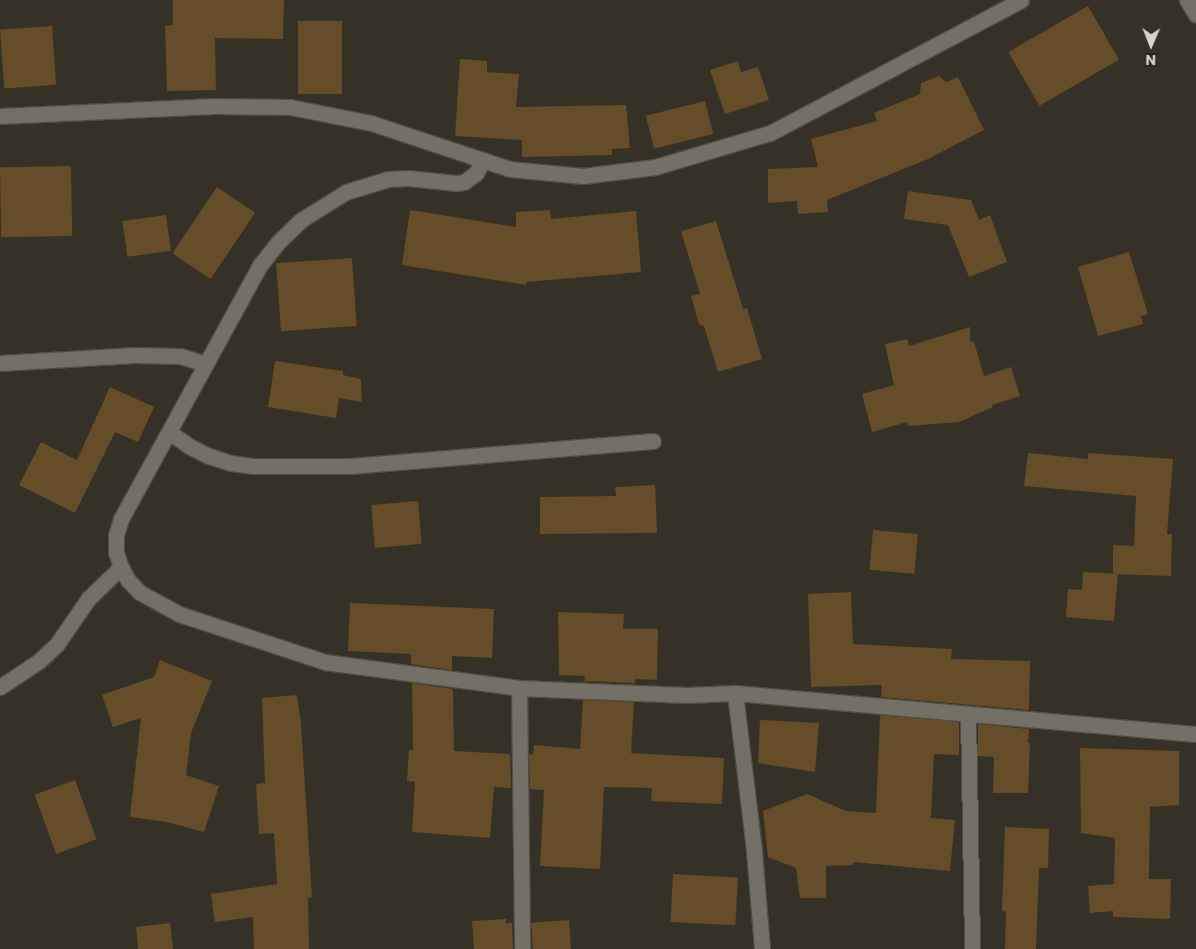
<!DOCTYPE html>
<style>
body{margin:0}
#map{position:relative;width:1196px;height:949px;overflow:hidden;background:#353127;font-family:Poppins,sans-serif}
div>[style]{position:absolute}
[style*='--x']{left:calc(var(--x)*1px);top:calc(var(--y)*1px);width:calc(var(--w)*1px);rotate:calc(var(--a)*1deg)}
.building>*{inset:0;background:#644d28;transform-origin:0 0}
.roads{filter:drop-shadow(1px 0 #504d45) drop-shadow(-1px 0 #504d45) drop-shadow(0 1px #504d45) drop-shadow(0 -1px #504d45)}
.minor>*{height:15px;margin:-7.5px;padding:0 7.5px;transform-origin:7.5px;border-radius:7.5px;background:#747065}
span{translate:-50% -50%;white-space:nowrap;text-align:center;line-height:1.15;-webkit-text-stroke:4px #2b271e;paint-order:stroke}
.north{position:absolute;left:1126px;top:20px;width:50px;height:50px;-webkit-text-stroke:4px #2b271e;paint-order:stroke;rotate:181deg;font-size:14px;font-weight:700;line-height:20px;text-align:center;color:#d5d3cd}
.north::after{content:'';display:block;margin:auto;width:18px;height:22px;background:#d5d3cd;clip-path:polygon(50% 0,100% 100%,50% 72%,0 100%)}
</style>
<div id="map">
<div class="building">
<div style="clip-path:polygon(173px 0,284px 0,283px 39px,215px 38px,216px 90px,167px 91px,165px 26px,173px 25px)"></div>
<div style="left:1088px;top:6px;width:62px;height:92px;rotate:60deg"></div>
<div style="left:298px;top:21px;width:44px;height:73px"></div>
<div style="left:52px;top:26px;width:59px;height:52px;rotate:86deg"></div>
<div style="clip-path:polygon(460px 59px,487px 61px,487px 72px,519px 74px,516px 107px,626px 105px,630px 148px,612px 149px,612px 155px,522px 157px,522px 140px,455px 136px)"></div>
<div style="clip-path:polygon(738px 61px,741px 72px,758px 67px,769px 100px,725px 114px,710px 70px)"></div>
<div style="clip-path:polygon(939px 76px,946px 82px,958px 77px,984px 130px,928px 159px,827px 200px,828px 212px,798px 214px,797px 201px,768px 203px,768px 169px,818px 167px,811px 139px,877px 121px,874px 113px,920px 94px,921px 83px)"></div>
<div style="left:705px;top:101px;width:34px;height:61px;rotate:76deg"></div>
<div style="left:71px;top:166px;width:70px;height:71px;rotate:89deg"></div>
<div style="left:217px;top:187px;width:46px;height:80px;rotate:34deg"></div>
<div style="clip-path:polygon(908px 191px,971px 200px,979px 220px,990px 215px,1007px 262px,969px 277px,948px 225px,904px 219px)"></div>
<div style="clip-path:polygon(410px 210px,516px 227px,516px 212px,550px 210px,551px 219px,636px 211px,641px 272px,527px 282px,526px 285px,402px 265px)"></div>
<div style="left:166px;top:215px;width:36px;height:44px;rotate:82deg"></div>
<div style="clip-path:polygon(716px 221px,743px 309px,747px 308px,762px 359px,718px 372px,704px 326px,699px 324px,691px 296px,700px 294px,681px 231px)"></div>
<div style="clip-path:polygon(1129px 252px,1148px 314px,1141px 316px,1143px 324px,1098px 336px,1078px 267px)"></div>
<div style="left:352px;top:258px;width:68px;height:76px;rotate:86deg"></div>
<div style="clip-path:polygon(970px 327px,970px 341px,974px 342px,984px 376px,1011px 367px,1020px 396px,992px 405px,993px 407px,959px 422px,908px 426px,907px 422px,872px 432px,862px 394px,894px 385px,885px 344px,907px 339px,909px 346px)"></div>
<div style="clip-path:polygon(275px 361px,343px 371px,343px 375px,361px 379px,362px 402px,339px 398px,336px 418px,268px 407px)"></div>
<div style="clip-path:polygon(110px 387px,154px 407px,138px 442px,115px 432px,75px 513px,19px 485px,41px 442px,77px 460px)"></div>
<div style="clip-path:polygon(1028px 453px,1088px 459px,1088px 453px,1173px 459px,1167px 534px,1172px 534px,1171px 576px,1113px 574px,1113px 545px,1134px 546px,1136px 496px,1024px 486px)"></div>
<div style="clip-path:polygon(655px 485px,657px 533px,540px 534px,540px 497px,616px 496px,615px 487px)"></div>
<div style="left:418px;top:501px;width:43px;height:47px;rotate:85deg"></div>
<div style="left:873px;top:530px;width:45px;height:40px;rotate:5deg"></div>
<div style="clip-path:polygon(1083px 572px,1118px 574px,1114px 621px,1066px 617px,1068px 589px,1082px 590px)"></div>
<div style="clip-path:polygon(851px 592px,853px 644px,952px 649px,951px 659px,1030px 661px,1029px 710px,881px 697px,882px 685px,811px 687px,808px 594px)"></div>
<div style="clip-path:polygon(350px 603px,494px 609px,492px 658px,452px 656px,452px 670px,411px 664px,411px 654px,348px 651px)"></div>
<div style="clip-path:polygon(558px 612px,624px 614px,623px 629px,658px 629px,657px 680px,635px 679px,635px 683px,584px 681px,585px 676px,559px 675px)"></div>
<div style="clip-path:polygon(160px 660px,212px 681px,191px 733px,186px 775px,219px 786px,204px 832px,167px 822px,130px 817px,141px 718px,113px 727px,102px 695px,154px 677px)"></div>
<div style="clip-path:polygon(412px 683px,453px 689px,454px 751px,510px 754px,511px 788px,494px 787px,490px 838px,412px 832px,415px 782px,407px 781px,409px 750px,413px 750px)"></div>
<div style="clip-path:polygon(297px 695px,301px 724px,312px 897px,308px 898px,309px 949px,254px 949px,253px 917px,215px 922px,211px 894px,277px 884px,274px 833px,259px 834px,256px 784px,265px 783px,262px 698px)"></div>
<div style="clip-path:polygon(583px 700px,634px 702px,631px 753px,724px 758px,722px 804px,651px 801px,652px 788px,604px 787px,600px 869px,540px 866px,544px 790px,530px 789px,529px 754px,533px 755px,534px 745px,580px 749px)"></div>
<div style="clip-path:polygon(880px 715px,959px 722px,959px 755px,934px 754px,931px 818px,955px 820px,950px 871px,853px 862px,853px 865px,826px 866px,826px 898px,800px 898px,796px 868px,768px 857px,763px 811px,807px 794px,846px 811px,876px 813px)"></div>
<div style="clip-path:polygon(760px 720px,819px 723px,815px 772px,758px 763px)"></div>
<div style="clip-path:polygon(978px 724px,1029px 729px,1028px 743px,1030px 743px,1028px 793px,993px 793px,994px 757px,978px 756px)"></div>
<div style="clip-path:polygon(1080px 748px,1179px 751px,1179px 805px,1150px 807px,1149px 879px,1171px 879px,1170px 919px,1113px 917px,1113px 911px,1090px 913px,1088px 886px,1114px 884px,1115px 838px,1081px 833px)"></div>
<div style="left:75px;top:780px;width:63px;height:43px;rotate:70deg"></div>
<div style="clip-path:polygon(1005px 827px,1049px 829px,1048px 868px,1039px 868px,1036px 949px,1005px 949px,1006px 912px,1002px 911px)"></div>
<div style="left:673px;top:874px;width:65px;height:48px;rotate:3deg"></div>
<div style="clip-path:polygon(506px 919px,506px 923px,512px 923px,513px 949px,474px 949px,472px 921px)"></div>
<div style="left:569px;top:920px;width:29px;height:38px;rotate:86deg"></div>
<div style="clip-path:polygon(170px 923px,173px 949px,138px 949px,136px 927px)"></div>
</div>
<div class="roads">
<div class="minor">
<div style="--x:1187;--y:0;--w:17;--a:59"></div>
<div style="--x:0;--y:116;--w:214;--a:-2.7"></div>
<div style="--x:214;--y:106;--w:76;--a:0.8"></div>
<div style="--x:290;--y:107;--w:83;--a:11.2"></div>
<div style="--x:371;--y:123;--w:146;--a:18.3"></div>
<div style="--x:510;--y:169;--w:73;--a:5.5"></div>
<div style="--x:583;--y:176;--w:73;--a:-7.1"></div>
<div style="--x:655;--y:167;--w:120;--a:-16.5"></div>
<div style="--x:770;--y:133;--w:284;--a:-27.9"></div>
<div style="--x:483;--y:160;--w:15;--a:118"></div>
<div style="--x:476;--y:173;--w:15;--a:143"></div>
<div style="--x:464;--y:182;--w:8;--a:173"></div>
<div style="--x:456;--y:183;--w:48;--a:-174.1"></div>
<div style="--x:408;--y:178;--w:20;--a:177"></div>
<div style="--x:388;--y:179;--w:44;--a:162.8"></div>
<div style="--x:346;--y:192;--w:53;--a:148.1"></div>
<div style="--x:301;--y:220;--w:30;--a:136"></div>
<div style="--x:279;--y:241;--w:31;--a:128"></div>
<div style="--x:260;--y:265;--w:290;--a:118.7"></div>
<div style="--x:121;--y:519;--w:17;--a:107"></div>
<div style="--x:116;--y:535;--w:17;--a:90"></div>
<div style="--x:116;--y:552;--w:16;--a:72"></div>
<div style="--x:121;--y:567;--w:15;--a:62"></div>
<div style="--x:128;--y:580;--w:16;--a:47"></div>
<div style="--x:139;--y:592;--w:46;--a:28.8"></div>
<div style="--x:179;--y:614;--w:154;--a:18.2"></div>
<div style="--x:325;--y:662;--w:196;--a:7.6"></div>
<div style="--x:519;--y:688;--w:167;--a:2.4"></div>
<div style="--x:686;--y:695;--w:49;--a:-2.3"></div>
<div style="--x:735;--y:693;--w:463;--a:5.1"></div>
<div style="--x:0;--y:363;--w:135;--a:-3.4"></div>
<div style="--x:135;--y:355;--w:45;--a:1.3"></div>
<div style="--x:180;--y:356;--w:27;--a:17"></div>
<div style="--x:169;--y:432;--w:24;--a:35"></div>
<div style="--x:189;--y:446;--w:22;--a:27"></div>
<div style="--x:209;--y:456;--w:23;--a:18"></div>
<div style="--x:231;--y:463;--w:22;--a:8"></div>
<div style="--x:253;--y:466;--w:97;--a:0"></div>
<div style="--x:350;--y:466;--w:304;--a:-4.7"></div>
<div style="--x:0;--y:687;--w:47;--a:-33.7"></div>
<div style="--x:39;--y:661;--w:25;--a:-43"></div>
<div style="--x:57;--y:644;--w:55;--a:-55.4"></div>
<div style="--x:88;--y:599;--w:46;--a:-44.1"></div>
<div style="--x:519;--y:688;--w:261;--a:89.3"></div>
<div style="--x:735;--y:693;--w:159;--a:83.1"></div>
<div style="--x:754;--y:851;--w:98;--a:85.3"></div>
<div style="--x:968;--y:714;--w:235;--a:89"></div>
</div>
</div>
<div class="north">N</div>
</div>
